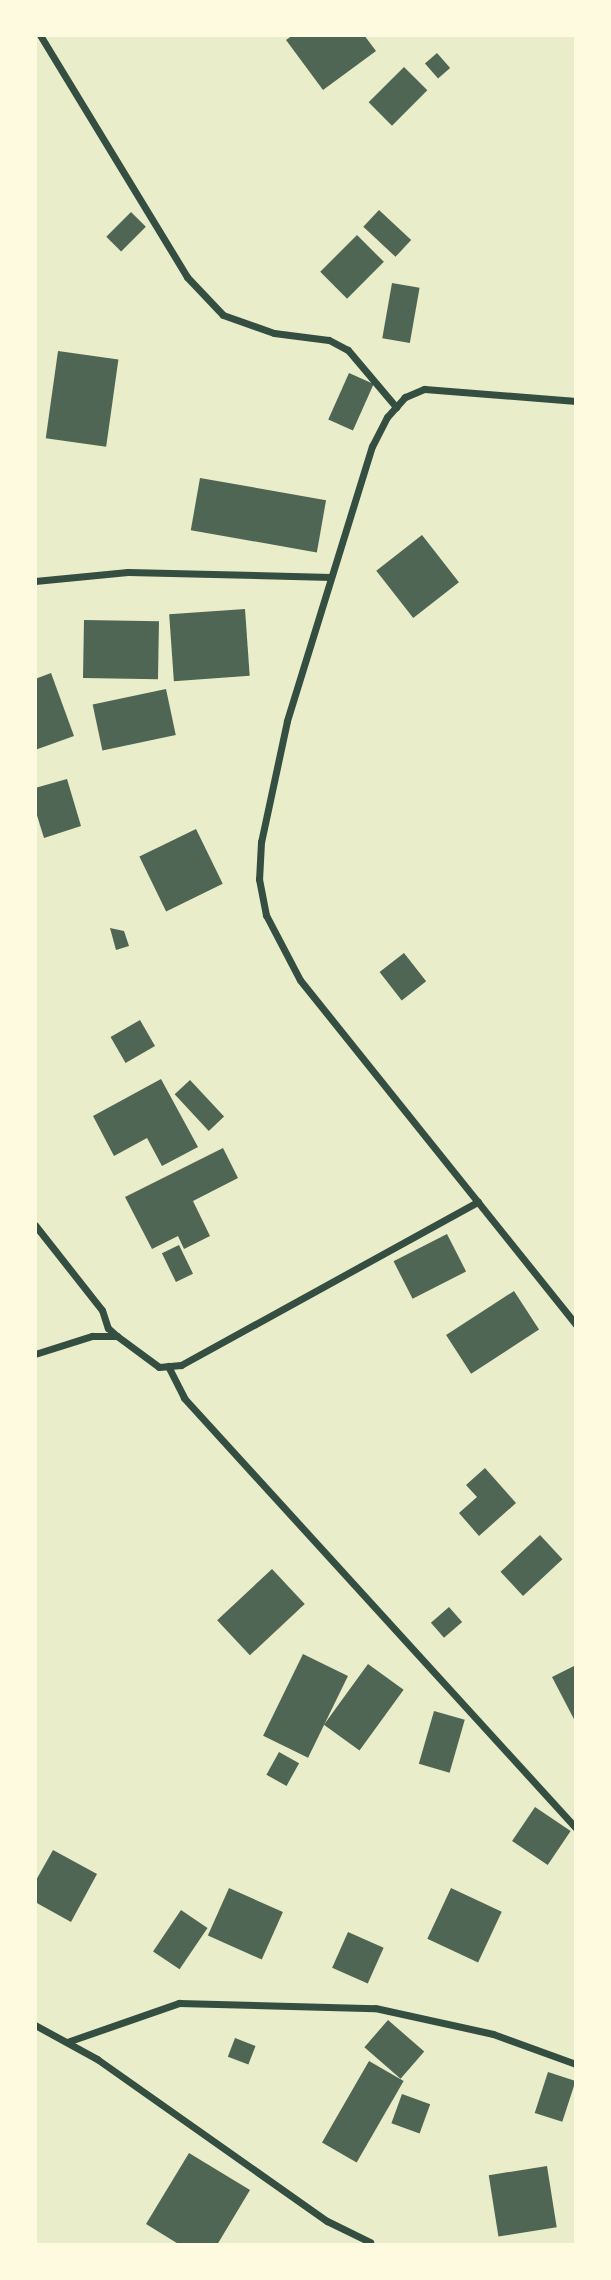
<!DOCTYPE html>
<style>
body{margin:0}
#map{position:relative;width:611px;height:2280px;overflow:hidden;background:#e9edc9;font-family:"PT Serif",serif}
div>[style]{position:absolute}
[style*='--x']{left:calc(var(--x)*1px);top:calc(var(--y)*1px);width:calc(var(--w)*1px);rotate:calc(var(--a)*1deg)}
.building>*{inset:0;background:#4f6655;transform-origin:0 0}
.minor>*{height:7px;margin:-3.5px;padding:0 3.5px;transform-origin:3.5px;border-radius:3.5px;background:#344e41}
span{translate:-50% -50%;white-space:nowrap;text-align:center;line-height:1.15;-webkit-text-stroke:7px #fefae0;paint-order:stroke}
.frame{position:absolute;inset:0;border:37px solid #fefae0;pointer-events:none}
</style>
<div id="map">
<div class="building">
<div style="clip-path:polygon(293px 35px,364px 35px,376px 51px,323px 90px,286px 40px)"></div>
<div style="left:437px;top:53px;width:20px;height:16px;rotate:49deg"></div>
<div style="left:404px;top:67px;width:33px;height:50px;rotate:45deg"></div>
<div style="left:379px;top:210px;width:44px;height:23px;rotate:43deg"></div>
<div style="left:131px;top:212px;width:21px;height:35px;rotate:45deg"></div>
<div style="left:357px;top:235px;width:38px;height:52px;rotate:45deg"></div>
<div style="left:392px;top:283px;width:28px;height:56px;rotate:10deg"></div>
<div style="left:58px;top:351px;width:61px;height:88px;rotate:8deg"></div>
<div style="left:349px;top:373px;width:27px;height:51px;rotate:24deg"></div>
<div style="left:200px;top:478px;width:128px;height:53px;rotate:10deg"></div>
<div style="left:422px;top:535px;width:60px;height:58px;rotate:52deg"></div>
<div style="left:245px;top:609px;width:67px;height:76px;rotate:86deg"></div>
<div style="left:84px;top:620px;width:75px;height:58px;rotate:1deg"></div>
<div style="clip-path:polygon(51px 673px,74px 736px,35px 750px,35px 679px)"></div>
<div style="left:166px;top:689px;width:47px;height:75px;rotate:78deg"></div>
<div style="clip-path:polygon(67px 779px,81px 826px,44px 838px,35px 809px,35px 788px)"></div>
<div style="left:196px;top:829px;width:61px;height:63px;rotate:64deg"></div>
<div style="clip-path:polygon(110px 928px,124px 931px,129px 946px,116px 950px)"></div>
<div style="left:404px;top:953px;width:36px;height:31px;rotate:52deg"></div>
<div style="left:140px;top:1020px;width:30px;height:34px;rotate:60deg"></div>
<div style="clip-path:polygon(161px 1079px,198px 1147px,162px 1166px,147px 1138px,114px 1156px,93px 1116px)"></div>
<div style="left:190px;top:1080px;width:50px;height:21px;rotate:47deg"></div>
<div style="clip-path:polygon(223px 1148px,238px 1178px,193px 1201px,210px 1236px,184px 1249px,178px 1236px,152px 1249px,125px 1197px)"></div>
<div style="left:447px;top:1234px;width:42px;height:60px;rotate:63deg"></div>
<div style="left:179px;top:1245px;width:32px;height:19px;rotate:64deg"></div>
<div style="left:514px;top:1291px;width:46px;height:81px;rotate:57deg"></div>
<div style="clip-path:polygon(485px 1468px,516px 1503px,479px 1536px,459px 1513px,477px 1497px,466px 1485px)"></div>
<div style="left:540px;top:1535px;width:33px;height:54px;rotate:47deg"></div>
<div style="left:272px;top:1569px;width:48px;height:75px;rotate:47deg"></div>
<div style="left:449px;top:1607px;width:20px;height:24px;rotate:49deg"></div>
<div style="left:303px;top:1654px;width:50px;height:91px;rotate:26deg"></div>
<div style="left:368px;top:1664px;width:44px;height:75px;rotate:36deg"></div>
<div style="clip-path:polygon(576px 1665px,576px 1723px,552px 1677px)"></div>
<div style="left:434px;top:1711px;width:32px;height:55px;rotate:16deg"></div>
<div style="left:279px;top:1752px;width:23px;height:26px;rotate:29deg"></div>
<div style="left:535px;top:1807px;width:43px;height:41px;rotate:34deg"></div>
<div style="clip-path:polygon(53px 1850px,97px 1874px,71px 1922px,35px 1902px,35px 1882px)"></div>
<div style="left:229px;top:1888px;width:59px;height:52px;rotate:24deg"></div>
<div style="left:451px;top:1888px;width:56px;height:56px;rotate:25deg"></div>
<div style="left:181px;top:1910px;width:32px;height:50px;rotate:34deg"></div>
<div style="left:348px;top:1932px;width:39px;height:39px;rotate:24deg"></div>
<div style="left:388px;top:2020px;width:48px;height:36px;rotate:41deg"></div>
<div style="left:235px;top:2038px;width:22px;height:20px;rotate:21deg"></div>
<div style="left:369px;top:2061px;width:40px;height:94px;rotate:30deg"></div>
<div style="left:548px;top:2072px;width:29px;height:43px;rotate:18deg"></div>
<div style="left:402px;top:2094px;width:30px;height:31px;rotate:20deg"></div>
<div style="clip-path:polygon(189px 2153px,250px 2190px,217px 2245px,180px 2245px,146px 2224px)"></div>
<div style="left:547px;top:2166px;width:62px;height:59px;rotate:81deg"></div>
</div>
<div class="minor">
<div style="--x:40;--y:35;--w:283;--a:58.7"></div>
<div style="--x:187;--y:277;--w:52;--a:46.5"></div>
<div style="--x:223;--y:315;--w:54;--a:19.4"></div>
<div style="--x:274;--y:333;--w:55;--a:7.3"></div>
<div style="--x:329;--y:340;--w:21;--a:28"></div>
<div style="--x:348;--y:350;--w:75;--a:49.9"></div>
<div style="--x:576;--y:401;--w:152;--a:-175.5"></div>
<div style="--x:424;--y:389;--w:21;--a:157"></div>
<div style="--x:405;--y:397;--w:27;--a:132"></div>
<div style="--x:387;--y:417;--w:33;--a:117"></div>
<div style="--x:372;--y:446;--w:288;--a:107.2"></div>
<div style="--x:287;--y:721;--w:124;--a:102.1"></div>
<div style="--x:261;--y:842;--w:37;--a:93"></div>
<div style="--x:259;--y:879;--w:37;--a:79"></div>
<div style="--x:266;--y:915;--w:73;--a:62.4"></div>
<div style="--x:300;--y:980;--w:442;--a:51.3"></div>
<div style="--x:35;--y:581;--w:93;--a:-5.5"></div>
<div style="--x:128;--y:572;--w:203;--a:1.4"></div>
<div style="--x:35;--y:1225;--w:108;--a:51.8"></div>
<div style="--x:102;--y:1310;--w:19;--a:72"></div>
<div style="--x:108;--y:1328;--w:12;--a:42"></div>
<div style="--x:35;--y:1354;--w:60;--a:-17.5"></div>
<div style="--x:92;--y:1336;--w:25;--a:0"></div>
<div style="--x:117;--y:1336;--w:52;--a:36.4"></div>
<div style="--x:159;--y:1367;--w:22;--a:-5"></div>
<div style="--x:181;--y:1365;--w:339;--a:-28.8"></div>
<div style="--x:168;--y:1366;--w:36;--a:63"></div>
<div style="--x:184;--y:1398;--w:582;--a:47.65"></div>
<div style="--x:35;--y:2025;--w:71;--a:28.7"></div>
<div style="--x:97;--y:2059;--w:281;--a:35.2"></div>
<div style="--x:327;--y:2221;--w:48;--a:26"></div>
<div style="--x:67;--y:2042;--w:119;--a:-19.2"></div>
<div style="--x:179;--y:2003;--w:196;--a:1.5"></div>
<div style="--x:375;--y:2008;--w:121;--a:12.4"></div>
<div style="--x:493;--y:2034;--w:88;--a:19.9"></div>
</div>
<div class="frame"></div>
</div>
